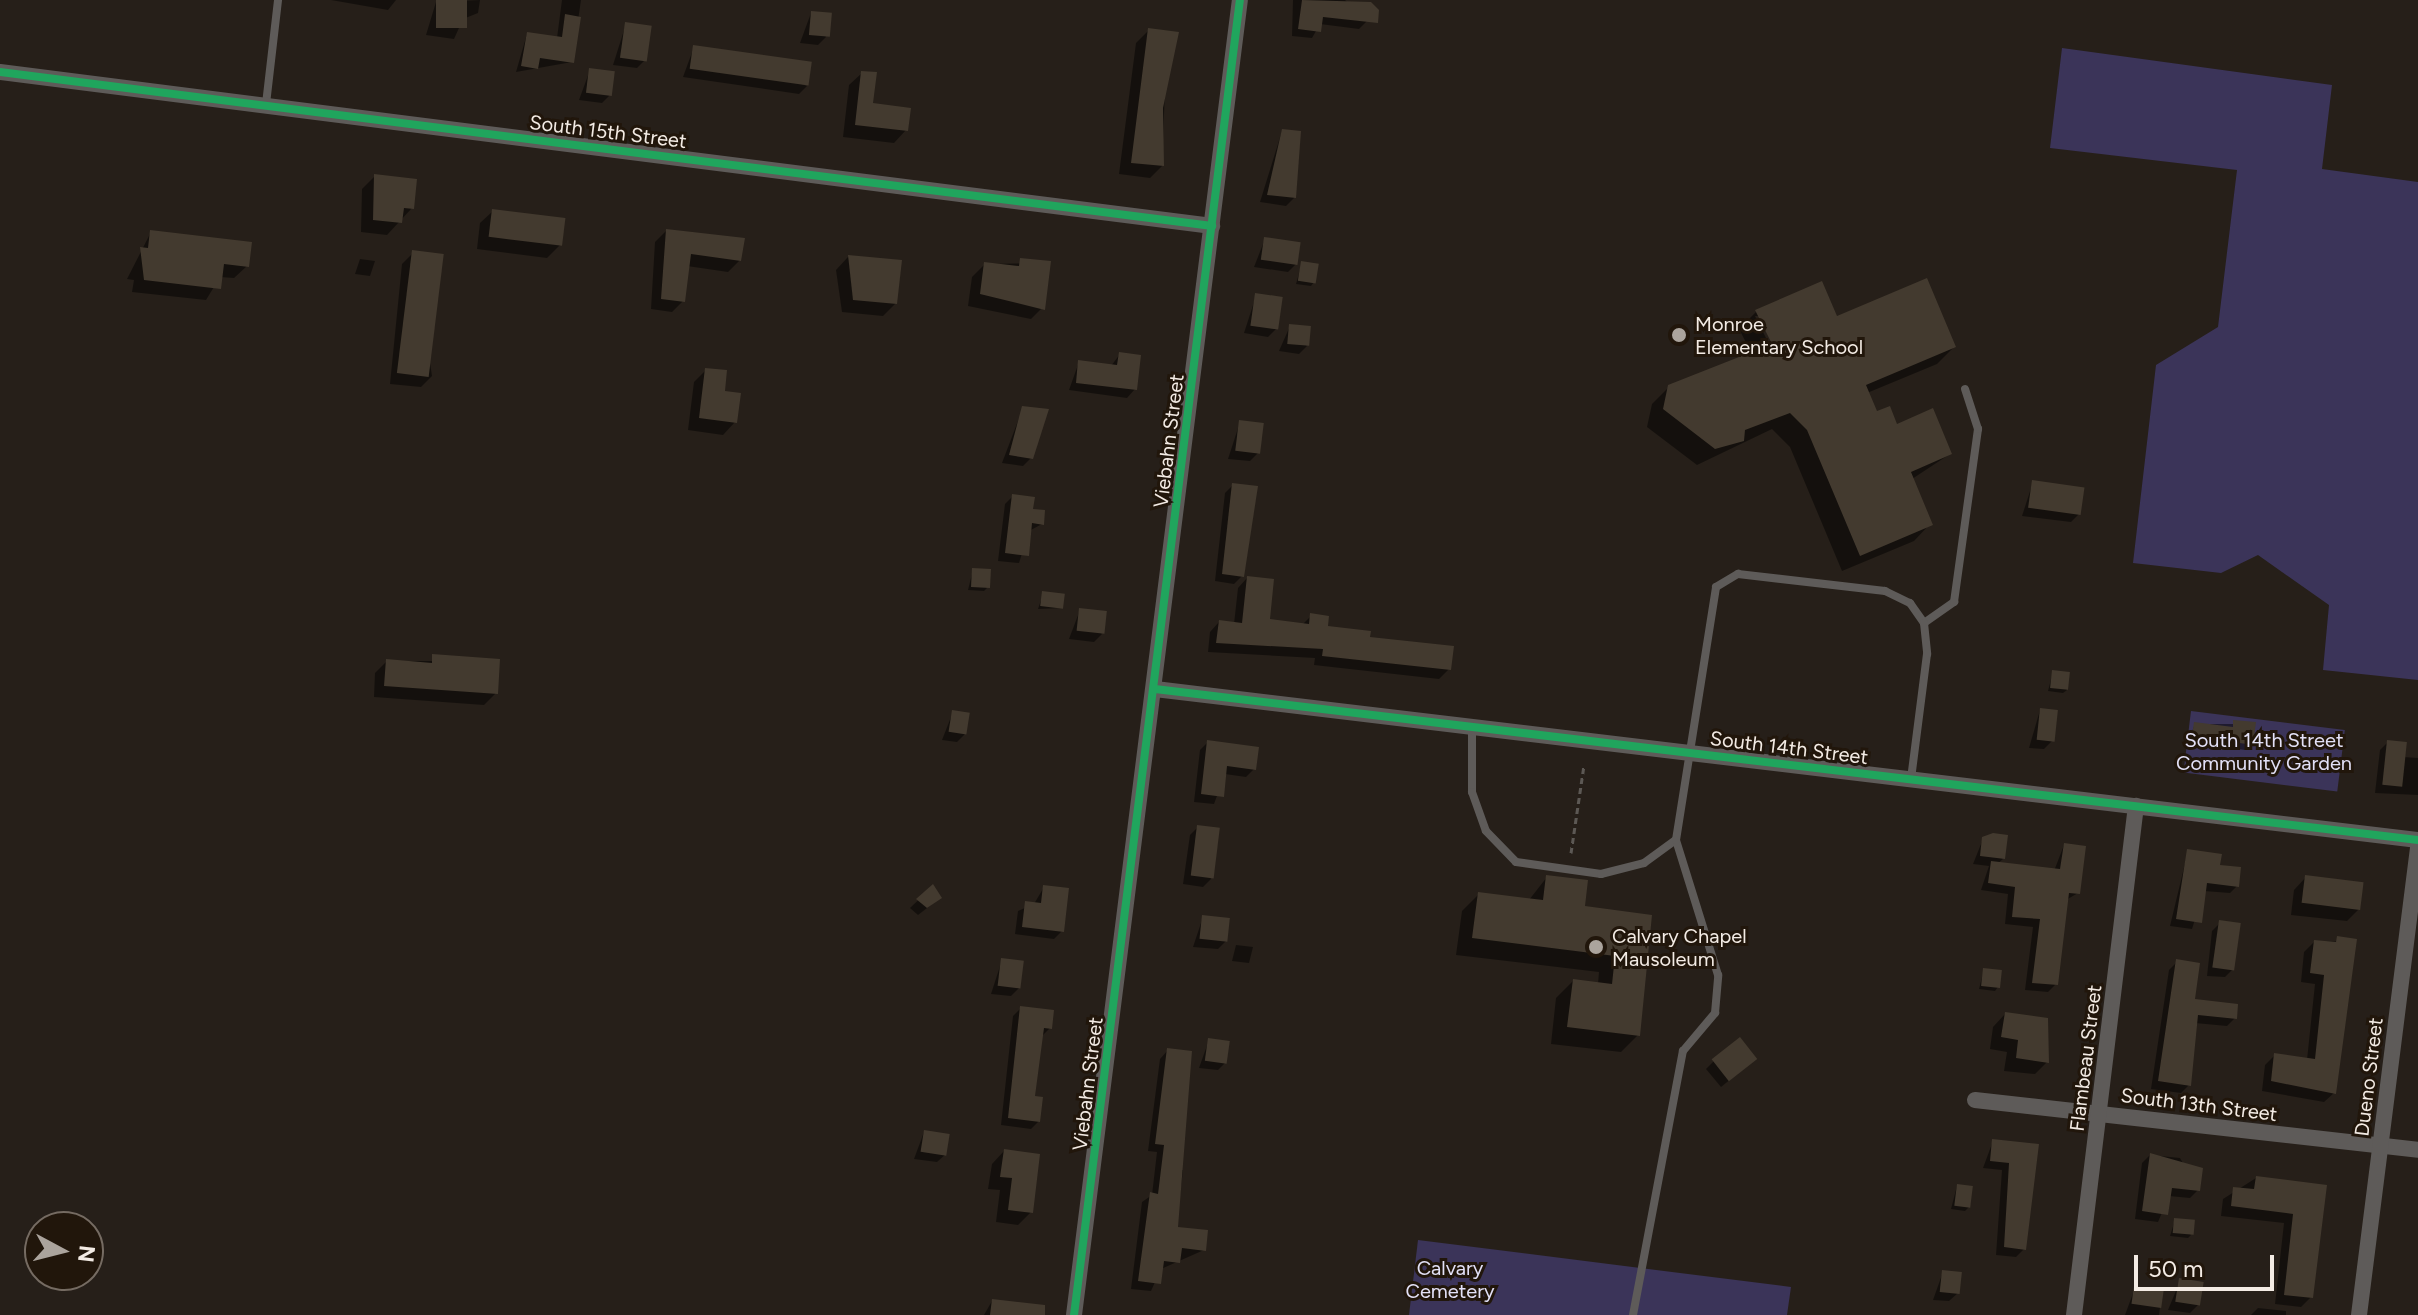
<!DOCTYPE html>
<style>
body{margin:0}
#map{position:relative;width:2418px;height:1315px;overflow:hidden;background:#261f19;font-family:Figtree,sans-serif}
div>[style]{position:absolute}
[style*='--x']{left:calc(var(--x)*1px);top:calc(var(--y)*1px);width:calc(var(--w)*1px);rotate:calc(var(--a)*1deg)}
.green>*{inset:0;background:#3b3459;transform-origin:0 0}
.shadow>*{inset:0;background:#0007}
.building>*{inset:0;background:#433a2f;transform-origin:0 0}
.path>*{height:3px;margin-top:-1.5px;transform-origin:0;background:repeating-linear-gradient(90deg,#5c5854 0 6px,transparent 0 10px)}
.service>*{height:8px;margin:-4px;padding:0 4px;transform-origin:4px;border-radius:4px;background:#5e5b59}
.minor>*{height:16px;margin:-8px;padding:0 8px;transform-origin:8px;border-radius:8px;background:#5e5b59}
.cycleway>*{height:8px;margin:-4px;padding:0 4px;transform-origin:4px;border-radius:4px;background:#20a55d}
.dots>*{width:22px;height:22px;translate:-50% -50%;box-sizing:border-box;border:4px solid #21160b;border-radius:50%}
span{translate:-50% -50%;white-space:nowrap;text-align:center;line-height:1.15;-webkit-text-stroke:6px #21160b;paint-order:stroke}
.street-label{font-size:20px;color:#f3ebe4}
.poi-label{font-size:20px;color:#f3ebe4}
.left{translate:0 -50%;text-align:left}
.park-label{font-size:20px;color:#e3e1f7}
.north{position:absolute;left:24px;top:1211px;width:80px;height:80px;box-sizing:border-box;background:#21160b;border:2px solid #756b62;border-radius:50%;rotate:97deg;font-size:22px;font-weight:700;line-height:32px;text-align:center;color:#f3ebe4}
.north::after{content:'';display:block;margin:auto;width:28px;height:36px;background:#aba49d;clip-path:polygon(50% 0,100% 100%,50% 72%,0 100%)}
.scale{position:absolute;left:2134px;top:1255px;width:140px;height:36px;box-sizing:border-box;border:4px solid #f3ebe4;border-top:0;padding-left:10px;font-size:24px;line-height:28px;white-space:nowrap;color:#f3ebe4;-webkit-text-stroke:6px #21160b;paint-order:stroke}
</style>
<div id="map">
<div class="green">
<div style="clip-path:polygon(2062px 48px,2332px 85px,2322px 169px,2418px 182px,2418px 680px,2323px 670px,2329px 605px,2258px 555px,2221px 573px,2133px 563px,2156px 365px,2218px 327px,2237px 170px,2050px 148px)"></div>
<div style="left:2191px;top:711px;width:155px;height:62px;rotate:7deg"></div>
<div style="clip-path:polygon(1418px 1240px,1791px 1287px,1787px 1315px,1409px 1315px)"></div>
</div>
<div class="shadow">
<div style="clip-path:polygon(331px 0,396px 0,388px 10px)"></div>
<div style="clip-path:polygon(480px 0,478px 13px,463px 19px,454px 39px,426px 35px,436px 2px)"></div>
<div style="clip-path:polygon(562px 0,581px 0,572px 62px,516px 72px,527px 34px,557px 38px)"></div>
<div style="clip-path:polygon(1293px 0,1345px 0,1367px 21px,1359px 29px,1320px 24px,1312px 38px,1292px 36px)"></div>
<div style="clip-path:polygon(811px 13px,826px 37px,818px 45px,800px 43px)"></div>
<div style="clip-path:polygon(626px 24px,645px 60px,637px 68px,613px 65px)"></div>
<div style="clip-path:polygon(1149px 30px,1177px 33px,1166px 63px,1162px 166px,1150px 178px,1119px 174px,1136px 43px)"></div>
<div style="clip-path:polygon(694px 47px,807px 86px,799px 94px,683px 77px)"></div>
<div style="clip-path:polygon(590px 70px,610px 95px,602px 103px,579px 100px)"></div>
<div style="clip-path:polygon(862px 73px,871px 105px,906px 130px,894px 143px,843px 137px,849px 85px)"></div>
<div style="clip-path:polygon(1282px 131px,1294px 198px,1286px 206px,1260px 202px)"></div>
<div style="clip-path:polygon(375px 176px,412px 208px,387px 235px,361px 232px,362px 189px)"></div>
<div style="clip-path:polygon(493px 211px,560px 245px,547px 258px,477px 249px,480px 223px)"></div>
<div style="clip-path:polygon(666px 231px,740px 260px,728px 272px,687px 266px,683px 301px,672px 312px,651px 309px,655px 242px)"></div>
<div style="clip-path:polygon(151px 232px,247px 266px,234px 278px,220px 277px,206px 300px,132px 292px,134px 280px,127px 279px)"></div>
<div style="clip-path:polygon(1265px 239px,1296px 264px,1288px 272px,1254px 267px)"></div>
<div style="clip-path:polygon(413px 253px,432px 376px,421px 387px,390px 384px,402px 264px)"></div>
<div style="clip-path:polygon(848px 257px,896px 303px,883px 316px,842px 312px,836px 270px)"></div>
<div style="clip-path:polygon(360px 259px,375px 261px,370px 276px,355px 274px)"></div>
<div style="clip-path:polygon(1048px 263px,1043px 307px,1031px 319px,968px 306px,972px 277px,985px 264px)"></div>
<div style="clip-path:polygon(1302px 263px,1314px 282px,1311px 286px,1296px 284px)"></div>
<div style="clip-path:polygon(evenodd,1821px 284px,1836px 318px,1954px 347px,1937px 364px,1867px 393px,1876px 414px,1950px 454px,1912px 479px,1930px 524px,1914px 541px,1842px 571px,1790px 447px,1772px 429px,1697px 465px,1647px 427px,1652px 404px,1669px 387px,1752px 354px,1739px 329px,1756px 312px,1821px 284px,1755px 316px,1760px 316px,1778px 352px,1774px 354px,1755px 316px)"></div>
<div style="clip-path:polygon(1256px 296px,1276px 329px,1268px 337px,1244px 333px)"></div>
<div style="clip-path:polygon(1290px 326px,1307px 346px,1299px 354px,1279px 351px)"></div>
<div style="clip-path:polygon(1120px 354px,1135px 389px,1127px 398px,1069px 390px,1079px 362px,1111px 366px)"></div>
<div style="clip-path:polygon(706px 370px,735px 422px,723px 435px,688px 430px,694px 382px)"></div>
<div style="clip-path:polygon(1023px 408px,1031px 458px,1023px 466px,1002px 463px)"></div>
<div style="clip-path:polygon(1240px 422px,1258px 453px,1250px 461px,1228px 459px)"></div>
<div style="clip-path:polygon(2033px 482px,2079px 514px,2071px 522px,2022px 516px)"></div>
<div style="clip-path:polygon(1233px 485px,1242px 576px,1234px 584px,1215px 581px,1225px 493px)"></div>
<div style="clip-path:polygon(1013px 496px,1042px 524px,1029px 531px,1019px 563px,998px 561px,1005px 504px)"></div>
<div style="clip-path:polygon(973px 570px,987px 588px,984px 591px,968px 590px)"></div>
<div style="clip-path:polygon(1247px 578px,1267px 621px,1302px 625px,1311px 616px,1326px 628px,1449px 669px,1439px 679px,1314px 665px,1315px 658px,1208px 652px,1210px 632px,1219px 622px,1234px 624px,1238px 588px)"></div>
<div style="clip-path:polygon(1043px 594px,1062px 608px,1038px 609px)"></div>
<div style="clip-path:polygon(1080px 610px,1102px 634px,1094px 642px,1069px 639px)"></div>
<div style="clip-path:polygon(387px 661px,498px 661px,496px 693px,484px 705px,374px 697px,375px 673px)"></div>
<div style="clip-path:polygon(2053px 672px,2067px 690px,2063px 693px,2048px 691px)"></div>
<div style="clip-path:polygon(2040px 710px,2052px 741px,2044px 749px,2029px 748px)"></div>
<div style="clip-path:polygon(953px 712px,965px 734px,957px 742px,942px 740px)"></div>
<div style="clip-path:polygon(2195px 724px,2254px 724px,2251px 744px,2245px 750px,2188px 742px)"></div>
<div style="clip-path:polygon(1208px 742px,1254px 769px,1246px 777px,1225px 774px,1214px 804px,1194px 802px,1200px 750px)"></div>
<div style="clip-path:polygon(2388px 742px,2403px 757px,2418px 758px,2418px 795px,2375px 793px,2380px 750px)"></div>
<div style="clip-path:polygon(1198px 827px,1211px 879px,1203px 887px,1183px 884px,1190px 835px)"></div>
<div style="clip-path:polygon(1983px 839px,2003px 859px,1997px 864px,2054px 871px,2064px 845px,2078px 893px,2066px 900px,2056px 984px,2048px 992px,2025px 990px,2033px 927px,2005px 924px,2008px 894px,1981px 890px,1989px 866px,1973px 864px)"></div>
<div style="clip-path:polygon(2188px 851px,2237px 886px,2230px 893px,2204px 891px,2192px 929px,2170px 926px)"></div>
<div style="clip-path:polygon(1547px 877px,1583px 908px,1650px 916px,1638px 1035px,1621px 1052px,1551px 1044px,1556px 998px,1573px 981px,1598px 984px,1599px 972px,1456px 955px,1462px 911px,1479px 894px,1529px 900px)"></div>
<div style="clip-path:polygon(2306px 877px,2359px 909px,2347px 921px,2291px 915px,2294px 890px)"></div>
<div style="clip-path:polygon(932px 887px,940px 898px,918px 915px,910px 908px)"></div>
<div style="clip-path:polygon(1044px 887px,1062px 931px,1054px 939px,1015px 934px,1018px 911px,1034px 904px)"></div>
<div style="clip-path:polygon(1203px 917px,1226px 941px,1218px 949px,1193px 947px)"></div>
<div style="clip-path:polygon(2220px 923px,2233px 969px,2225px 977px,2207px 976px,2212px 931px)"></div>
<div style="clip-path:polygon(2354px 941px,2334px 1093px,2324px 1102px,2262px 1091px,2265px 1065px,2275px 1055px,2307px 1060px,2315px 984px,2301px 982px,2304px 952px,2314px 942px)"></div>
<div style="clip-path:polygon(1236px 945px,1253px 947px,1249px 963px,1232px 961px)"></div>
<div style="clip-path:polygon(1002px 960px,1019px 988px,1011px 996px,991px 994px)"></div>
<div style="clip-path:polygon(2177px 962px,2193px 1001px,2235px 1018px,2227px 1026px,2195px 1023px,2189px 1085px,2181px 1093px,2151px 1089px,2169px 970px)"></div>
<div style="clip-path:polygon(1984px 970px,1998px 987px,1995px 991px,1979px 989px)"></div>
<div style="clip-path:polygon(1021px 1008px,1050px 1028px,1042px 1036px,1033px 1098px,1039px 1121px,1031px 1129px,1001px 1125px,1013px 1016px)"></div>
<div style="clip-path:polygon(2005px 1014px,2047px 1062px,2035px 1074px,2004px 1071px,2007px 1052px,1990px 1049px,1993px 1027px)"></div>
<div style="clip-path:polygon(1209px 1040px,1226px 1062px,1218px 1070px,1199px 1068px)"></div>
<div style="clip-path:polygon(1168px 1050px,1175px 1169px,1183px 1170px,1176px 1229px,1204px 1250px,1161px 1269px,1151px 1291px,1131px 1289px,1142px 1202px,1152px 1195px,1157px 1152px,1148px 1151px,1160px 1059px)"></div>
<div style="clip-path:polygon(1714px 1061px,1747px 1066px,1721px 1087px,1706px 1069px)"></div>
<div style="clip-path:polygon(924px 1132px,946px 1154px,937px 1162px,914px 1159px)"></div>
<div style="clip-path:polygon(1993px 1141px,2037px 1146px,2024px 1249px,2016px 1257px,1996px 1255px,2002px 1170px,1983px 1168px)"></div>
<div style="clip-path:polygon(1004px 1151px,1031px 1212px,1018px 1225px,996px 1222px,1000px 1190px,988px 1189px,992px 1164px)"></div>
<div style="clip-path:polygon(2150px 1155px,2180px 1158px,2198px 1190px,2190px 1198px,2169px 1196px,2158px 1222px,2135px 1219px,2142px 1163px)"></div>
<div style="clip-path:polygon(2256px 1178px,2324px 1187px,2311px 1297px,2301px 1307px,2275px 1304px,2284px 1223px,2221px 1216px,2223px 1199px)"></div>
<div style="clip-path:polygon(1957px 1186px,1969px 1207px,1965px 1211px,1951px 1209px)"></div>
<div style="clip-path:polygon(2175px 1220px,2191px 1235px,2188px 1238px,2170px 1236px)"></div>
<div style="clip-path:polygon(1943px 1272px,1958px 1293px,1949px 1301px,1933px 1300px)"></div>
<div style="clip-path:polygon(2180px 1281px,2198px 1305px,2190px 1313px,2168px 1310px)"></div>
<div style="clip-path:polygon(2135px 1288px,2162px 1292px,2159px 1315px,2125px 1315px)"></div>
<div style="clip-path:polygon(992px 1301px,1018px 1315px,984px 1315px)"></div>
<div style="clip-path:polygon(2258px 1308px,2286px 1311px,2286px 1315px,2251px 1315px)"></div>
</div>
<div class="building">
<div style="left:436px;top:0;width:31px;height:28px"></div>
<div style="clip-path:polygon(1302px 0,1371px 2px,1379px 10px,1378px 23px,1323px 17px,1321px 32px,1298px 29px)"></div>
<div style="left:811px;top:11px;width:21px;height:24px;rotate:5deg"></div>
<div style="clip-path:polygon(565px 14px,581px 17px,574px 63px,540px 58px,538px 69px,521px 66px,527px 32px,562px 37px)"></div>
<div style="left:625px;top:22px;width:27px;height:36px;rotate:8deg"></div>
<div style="clip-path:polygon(1148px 28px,1179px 32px,1163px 108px,1164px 166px,1131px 163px)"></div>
<div style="left:693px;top:45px;width:120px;height:24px;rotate:8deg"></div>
<div style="left:589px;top:68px;width:26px;height:25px;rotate:7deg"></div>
<div style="clip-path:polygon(861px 71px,877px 72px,873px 103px,911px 108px,908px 131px,855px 125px)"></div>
<div style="clip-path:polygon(1282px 129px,1301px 131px,1296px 198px,1267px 195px)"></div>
<div style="clip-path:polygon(374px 174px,417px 179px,414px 209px,404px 208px,402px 223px,373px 220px)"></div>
<div style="left:492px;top:209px;width:74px;height:28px;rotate:7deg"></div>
<div style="clip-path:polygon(666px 229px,745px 238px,741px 261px,691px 254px,685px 302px,661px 299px)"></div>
<div style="clip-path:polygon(150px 230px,252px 242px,249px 267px,224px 264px,221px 289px,144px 280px,140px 247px,148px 248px)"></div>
<div style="left:1264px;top:237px;width:37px;height:23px;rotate:8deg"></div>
<div style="left:412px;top:250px;width:32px;height:124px;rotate:7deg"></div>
<div style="clip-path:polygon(848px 255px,902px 260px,897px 304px,853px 300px)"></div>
<div style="clip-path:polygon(1020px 258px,1051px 261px,1045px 310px,980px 294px,984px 262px,1019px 266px)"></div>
<div style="left:1301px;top:261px;width:18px;height:20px;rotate:9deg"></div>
<div style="clip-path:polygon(1927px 278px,1956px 347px,1866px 385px,1877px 411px,1890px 406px,1897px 424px,1933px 408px,1952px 454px,1911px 472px,1933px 525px,1860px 556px,1807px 430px,1790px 413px,1745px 430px,1744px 441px,1715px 449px,1663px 409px,1668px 385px,1772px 344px,1755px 310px,1822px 281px,1837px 316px)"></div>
<div style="left:1255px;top:293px;width:28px;height:33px;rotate:8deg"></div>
<div style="left:1289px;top:324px;width:22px;height:20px;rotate:5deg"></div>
<div style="clip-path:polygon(1119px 352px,1141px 355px,1137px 390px,1076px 383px,1078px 360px,1117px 365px)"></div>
<div style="clip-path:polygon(705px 368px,727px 370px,725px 391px,741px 393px,737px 423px,699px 418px)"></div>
<div style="clip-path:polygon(1022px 406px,1049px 409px,1033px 459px,1009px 455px)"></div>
<div style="left:1239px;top:420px;width:25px;height:31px;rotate:7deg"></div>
<div style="left:2032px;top:480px;width:53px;height:28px;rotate:8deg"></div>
<div style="clip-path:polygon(1232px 483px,1258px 486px,1244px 577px,1222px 574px)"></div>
<div style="clip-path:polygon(1012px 494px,1035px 497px,1033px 509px,1045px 510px,1044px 525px,1032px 523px,1029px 556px,1005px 553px)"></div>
<div style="left:972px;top:568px;width:19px;height:19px;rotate:3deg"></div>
<div style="clip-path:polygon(1247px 576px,1274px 579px,1270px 619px,1309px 624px,1310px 613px,1329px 616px,1328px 626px,1371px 631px,1370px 637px,1454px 646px,1451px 670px,1322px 656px,1323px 649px,1216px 643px,1219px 620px,1242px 623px)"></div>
<div style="left:1042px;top:591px;width:23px;height:15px;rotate:7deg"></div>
<div style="left:1079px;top:608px;width:28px;height:23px;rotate:6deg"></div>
<div style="clip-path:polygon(432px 654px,500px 659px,498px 694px,384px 686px,386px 659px,432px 663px)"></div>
<div style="left:2052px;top:670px;width:18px;height:18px;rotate:6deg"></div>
<div style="left:2040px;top:708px;width:18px;height:32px;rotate:6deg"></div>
<div style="left:952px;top:710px;width:18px;height:22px;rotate:9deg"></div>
<div style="clip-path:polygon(2233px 720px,2256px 722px,2253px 745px,2192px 736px,2194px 722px,2233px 727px)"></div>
<div style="clip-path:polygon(1207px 740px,1259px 747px,1256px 770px,1227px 766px,1224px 797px,1201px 794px)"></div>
<div style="left:2387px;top:740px;width:20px;height:45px;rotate:6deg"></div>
<div style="left:1197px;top:825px;width:23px;height:51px;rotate:7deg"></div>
<div style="clip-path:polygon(1993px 833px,2008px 835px,2005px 859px,1980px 856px,1982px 837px)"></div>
<div style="clip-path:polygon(2064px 843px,2086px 846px,2080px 894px,2069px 893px,2058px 985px,2032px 983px,2040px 919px,2012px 917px,2015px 887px,1988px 883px,1991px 861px,2060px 869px)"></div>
<div style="clip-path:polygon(2187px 849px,2222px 854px,2220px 865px,2241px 867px,2239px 887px,2207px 883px,2202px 923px,2176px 919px)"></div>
<div style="clip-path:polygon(1546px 875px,1588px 880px,1585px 906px,1652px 915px,1640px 1036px,1567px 1027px,1573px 979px,1612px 984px,1615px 956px,1472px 938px,1478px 892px,1543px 900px)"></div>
<div style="left:2305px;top:875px;width:59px;height:28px;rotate:7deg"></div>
<div style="clip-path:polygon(933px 884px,942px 898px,927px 908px,916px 899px)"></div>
<div style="clip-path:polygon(1043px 885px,1069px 888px,1064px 932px,1022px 927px,1025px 901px,1041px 903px)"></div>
<div style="left:1202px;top:915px;width:28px;height:24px;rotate:6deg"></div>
<div style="left:2219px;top:920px;width:22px;height:48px;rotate:8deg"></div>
<div style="clip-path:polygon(2337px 936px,2357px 939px,2336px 1094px,2271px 1081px,2274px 1053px,2315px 1059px,2324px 975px,2310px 973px,2314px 940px,2336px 942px)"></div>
<div style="left:1001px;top:958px;width:23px;height:28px;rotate:7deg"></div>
<div style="clip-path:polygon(2176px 959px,2200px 963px,2195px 999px,2238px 1004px,2237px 1019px,2198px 1015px,2191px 1086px,2158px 1081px)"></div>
<div style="left:1983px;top:968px;width:19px;height:18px;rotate:6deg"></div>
<div style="clip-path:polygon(1020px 1006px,1054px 1010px,1052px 1029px,1044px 1028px,1035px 1096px,1043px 1097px,1040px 1122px,1008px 1118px)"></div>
<div style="clip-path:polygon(2005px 1012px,2048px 1018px,2049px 1063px,2016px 1058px,2018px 1040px,2001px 1037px)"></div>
<div style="left:1740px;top:1037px;width:28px;height:36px;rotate:52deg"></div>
<div style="left:1208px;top:1038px;width:22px;height:23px;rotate:8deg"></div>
<div style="clip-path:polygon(1167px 1048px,1192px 1051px,1178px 1227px,1208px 1230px,1206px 1251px,1182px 1248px,1180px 1263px,1164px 1261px,1161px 1284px,1138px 1281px,1150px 1192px,1158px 1194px,1164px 1145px,1155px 1144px)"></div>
<div style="left:924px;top:1130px;width:26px;height:22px;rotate:9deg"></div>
<div style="clip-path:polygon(1992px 1139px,2039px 1144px,2026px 1250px,2004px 1247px,2009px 1163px,1990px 1161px)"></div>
<div style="clip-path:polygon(1004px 1149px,1040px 1154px,1033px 1213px,1008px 1210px,1012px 1178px,1000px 1177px)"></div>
<div style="clip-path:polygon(2150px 1153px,2203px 1168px,2200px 1191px,2172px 1188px,2168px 1215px,2142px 1211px)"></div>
<div style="clip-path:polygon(2256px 1176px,2327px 1185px,2313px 1298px,2284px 1295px,2293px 1214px,2231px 1206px,2233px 1187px,2254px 1189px)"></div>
<div style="left:1957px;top:1184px;width:16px;height:22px;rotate:7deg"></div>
<div style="left:2174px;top:1218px;width:21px;height:15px;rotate:5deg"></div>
<div style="left:1942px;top:1270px;width:20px;height:22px;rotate:6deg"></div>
<div style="left:2179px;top:1278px;width:25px;height:24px;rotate:9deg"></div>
<div style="left:2134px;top:1286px;width:30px;height:18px;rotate:8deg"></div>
<div style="clip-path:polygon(992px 1299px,1045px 1305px,1045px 1315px,990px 1315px)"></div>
</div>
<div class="path">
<div style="--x:1571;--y:853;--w:89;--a:-81.6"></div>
</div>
<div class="service">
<div style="--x:266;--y:104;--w:105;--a:-83.4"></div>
<div style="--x:1924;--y:623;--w:37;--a:-35"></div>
<div style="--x:1954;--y:602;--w:175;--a:-82.1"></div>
<div style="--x:1978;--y:429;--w:42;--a:-108"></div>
<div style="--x:1472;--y:727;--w:65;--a:90"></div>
<div style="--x:1472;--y:792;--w:41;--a:70.3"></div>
<div style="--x:1486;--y:831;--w:43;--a:45.9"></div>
<div style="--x:1516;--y:862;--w:86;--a:8"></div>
<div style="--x:1601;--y:874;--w:44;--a:-14.3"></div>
<div style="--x:1644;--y:863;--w:39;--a:-36"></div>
<div style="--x:1633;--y:1315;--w:269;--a:-79.3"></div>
<div style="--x:1683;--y:1051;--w:50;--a:-49.9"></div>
<div style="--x:1715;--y:1013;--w:38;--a:-85"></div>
<div style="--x:1718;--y:975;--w:141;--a:-107.3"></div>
<div style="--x:1676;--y:840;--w:256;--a:-81"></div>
<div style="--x:1716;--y:587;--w:26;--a:-31"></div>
<div style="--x:1738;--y:574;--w:148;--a:6.6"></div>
<div style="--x:1885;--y:591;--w:28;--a:26"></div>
<div style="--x:1910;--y:603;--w:24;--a:55"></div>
<div style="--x:1924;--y:623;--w:31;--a:84"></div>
<div style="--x:1927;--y:654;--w:126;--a:97.3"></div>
</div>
<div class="minor">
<div style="--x:0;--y:72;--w:1222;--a:7.24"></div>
<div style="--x:1155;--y:689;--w:1272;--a:6.82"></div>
<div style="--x:1975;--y:1100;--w:446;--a:6.4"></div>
<div style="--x:1074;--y:1315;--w:1325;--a:-82.81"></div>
<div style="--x:2074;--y:1315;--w:513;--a:-83.06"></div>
<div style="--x:2359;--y:1315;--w:474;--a:-82.8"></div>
</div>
<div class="cycleway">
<div style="--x:0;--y:72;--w:1222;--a:7.24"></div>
<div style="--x:1155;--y:689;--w:1272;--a:6.82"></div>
<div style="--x:1074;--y:1315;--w:1325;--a:-82.81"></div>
</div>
<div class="dots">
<div style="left:1679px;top:335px;background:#aba49d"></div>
<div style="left:1596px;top:947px;background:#aba49d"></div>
</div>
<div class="street-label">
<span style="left:608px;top:132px;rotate:7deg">South 15th Street</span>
<span style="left:1169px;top:441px;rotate:-83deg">Viebahn Street</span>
<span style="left:1789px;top:748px;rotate:7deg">South 14th Street</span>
<span style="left:2086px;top:1058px;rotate:-83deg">Flambeau Street</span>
<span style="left:2369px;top:1077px;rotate:-83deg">Dueno Street</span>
<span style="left:1088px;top:1084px;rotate:-83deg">Viebahn Street</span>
<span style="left:2199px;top:1105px;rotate:7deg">South 13th Street</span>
</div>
<div class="poi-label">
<span class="left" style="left:1695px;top:336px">Monroe<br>Elementary School</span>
<span class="left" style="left:1612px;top:948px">Calvary Chapel<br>Mausoleum</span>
</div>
<div class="park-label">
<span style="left:2264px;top:752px">South 14th Street<br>Community Garden</span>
<span style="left:1450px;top:1280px">Calvary<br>Cemetery</span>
</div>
<div class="north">N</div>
<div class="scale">50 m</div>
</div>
